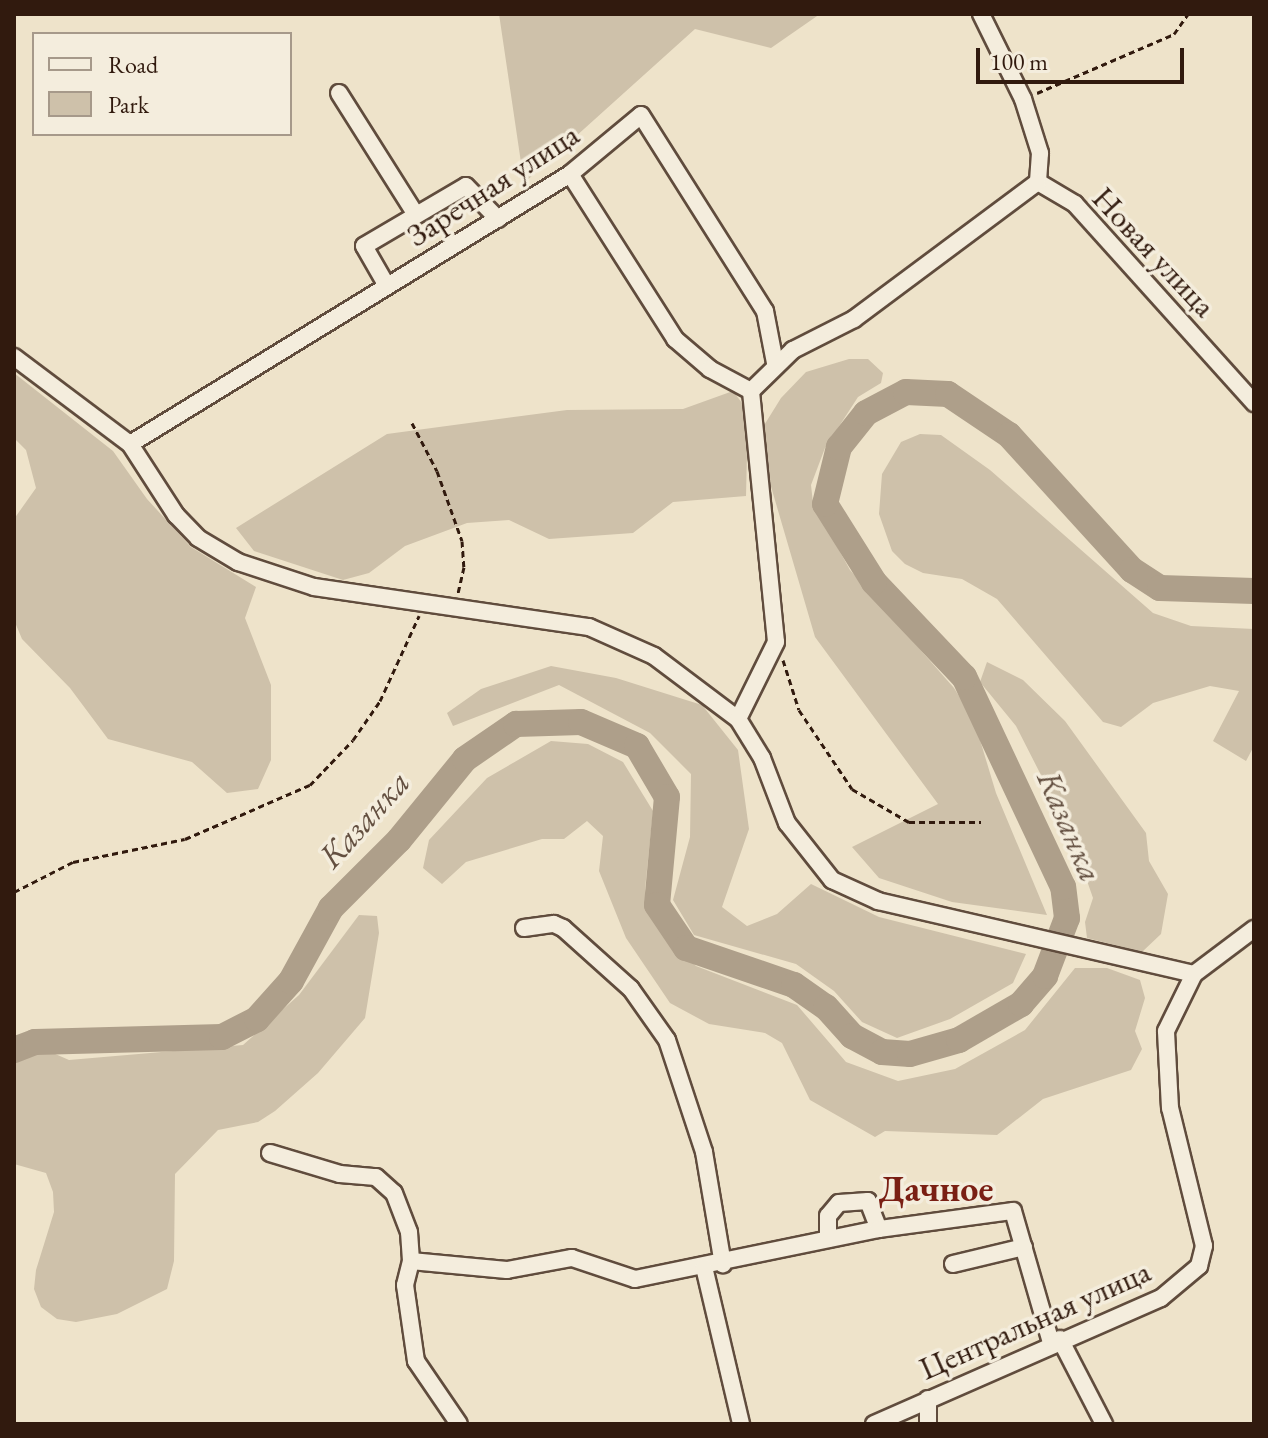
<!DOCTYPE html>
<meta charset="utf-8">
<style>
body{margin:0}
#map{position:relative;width:1268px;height:1438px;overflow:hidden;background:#eee3ca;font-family:"EB Garamond",serif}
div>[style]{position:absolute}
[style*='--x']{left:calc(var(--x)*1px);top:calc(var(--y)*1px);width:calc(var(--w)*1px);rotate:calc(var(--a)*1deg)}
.green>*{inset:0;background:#cec1aa}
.river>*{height:26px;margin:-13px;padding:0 13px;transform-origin:13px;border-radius:13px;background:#ae9f8a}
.path>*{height:3px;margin-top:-1.5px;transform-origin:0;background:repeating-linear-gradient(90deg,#311a0e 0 6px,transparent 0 10px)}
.roads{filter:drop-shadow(2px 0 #604c3d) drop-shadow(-2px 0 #604c3d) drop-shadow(0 2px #604c3d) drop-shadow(0 -2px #604c3d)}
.minor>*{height:16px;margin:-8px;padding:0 8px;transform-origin:8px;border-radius:8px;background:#f4eddd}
span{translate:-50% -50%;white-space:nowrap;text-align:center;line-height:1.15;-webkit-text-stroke:7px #f4eddd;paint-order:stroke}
.street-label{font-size:32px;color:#311a0e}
.water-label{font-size:34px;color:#634f40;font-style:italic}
.quarter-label{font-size:36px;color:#7a1f14;font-weight:700}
.frame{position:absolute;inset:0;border:16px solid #311a0e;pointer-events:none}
.legend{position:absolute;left:32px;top:32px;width:260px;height:104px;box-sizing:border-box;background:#f4eddd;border:2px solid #a6998a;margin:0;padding:10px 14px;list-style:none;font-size:24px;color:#311a0e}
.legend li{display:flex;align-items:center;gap:16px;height:40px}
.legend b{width:40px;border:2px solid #a6998a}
.scale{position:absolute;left:976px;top:48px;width:208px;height:36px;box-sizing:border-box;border:4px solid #311a0e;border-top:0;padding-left:10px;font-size:24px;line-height:28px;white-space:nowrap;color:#311a0e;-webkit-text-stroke:6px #f4eddd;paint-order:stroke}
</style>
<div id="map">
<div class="green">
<div style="clip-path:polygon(499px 14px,820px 14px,771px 48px,695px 29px,524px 183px)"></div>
<div style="clip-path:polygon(849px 359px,868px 359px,883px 373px,881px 383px,858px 397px,825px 448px,811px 485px,813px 503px,850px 570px,954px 688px,974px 720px,996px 793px,1047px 915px,952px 902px,879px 878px,852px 847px,938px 804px,815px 637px,765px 466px,763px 427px,781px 398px,806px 372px)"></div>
<div style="clip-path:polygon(14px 373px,113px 451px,147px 499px,191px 547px,256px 587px,245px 618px,271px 685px,271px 760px,258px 789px,227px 793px,192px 762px,108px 739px,70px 688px,22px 639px,14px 620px,14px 519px,36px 488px,26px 450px,14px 438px)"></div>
<div style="clip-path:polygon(733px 391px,748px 411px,746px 496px,673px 502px,633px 533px,549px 539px,509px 520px,467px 523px,405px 546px,369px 573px,343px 580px,254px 551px,236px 528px,387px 434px,567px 410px,683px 409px)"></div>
<div style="clip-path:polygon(920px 434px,941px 435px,990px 470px,1153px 613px,1191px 626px,1254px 629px,1254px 746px,1246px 761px,1213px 741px,1239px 691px,1210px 686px,1153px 703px,1121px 727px,1103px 722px,997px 599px,962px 579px,923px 573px,905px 564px,892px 551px,879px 514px,882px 474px,901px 442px)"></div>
<div style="clip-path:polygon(987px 662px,1023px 680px,1065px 721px,1146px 833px,1149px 861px,1168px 894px,1161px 934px,1142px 952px,1087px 938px,1085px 922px,1093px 898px,1070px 832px,1016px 726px,980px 682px)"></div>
<div style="clip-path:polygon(551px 666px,616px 678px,702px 705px,738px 750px,749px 829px,722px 907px,747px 926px,777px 914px,811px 884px,879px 917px,1026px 954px,1013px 983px,950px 1019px,897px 1038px,862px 1022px,834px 991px,796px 964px,694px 935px,673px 900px,690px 837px,691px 774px,650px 733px,559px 685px,453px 726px,447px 713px,481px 689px)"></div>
<div style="clip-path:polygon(551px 741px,588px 744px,623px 762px,653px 811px,645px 889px,647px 909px,657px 925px,696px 966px,797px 1005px,846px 1062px,898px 1081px,955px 1069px,1025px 1030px,1075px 968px,1107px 968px,1140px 980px,1145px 998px,1135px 1031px,1142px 1049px,1131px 1070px,1043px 1099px,997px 1135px,885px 1131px,875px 1137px,810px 1100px,782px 1043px,765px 1033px,709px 1024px,670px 1003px,626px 938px,599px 871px,603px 836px,587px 821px,564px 839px,542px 839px,466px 862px,442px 884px,423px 868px,429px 840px,487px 778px)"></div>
<div style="clip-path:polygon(359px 915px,377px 916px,379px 933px,365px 1018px,318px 1073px,275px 1111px,258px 1122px,218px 1130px,175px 1174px,174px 1261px,167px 1289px,117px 1314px,76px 1322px,57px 1319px,41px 1307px,34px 1289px,36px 1270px,54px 1212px,53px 1192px,46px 1173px,14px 1164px,14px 1036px,69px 1060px,243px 1045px,299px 995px)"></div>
</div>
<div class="river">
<div style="--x:14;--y:1050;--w:22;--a:-21"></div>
<div style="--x:35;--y:1042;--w:187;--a:-1.5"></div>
<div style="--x:222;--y:1037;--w:39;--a:-27"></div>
<div style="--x:257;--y:1019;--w:51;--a:-48.2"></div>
<div style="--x:291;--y:981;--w:83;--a:-61.3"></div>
<div style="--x:331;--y:908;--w:96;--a:-45"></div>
<div style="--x:399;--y:840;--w:104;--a:-50.8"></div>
<div style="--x:465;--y:759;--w:62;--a:-34.5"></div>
<div style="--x:516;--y:724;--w:65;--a:-1.8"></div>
<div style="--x:581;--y:722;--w:61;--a:23.2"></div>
<div style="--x:637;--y:746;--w:59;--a:59.5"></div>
<div style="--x:667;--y:797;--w:108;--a:95.3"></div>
<div style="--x:657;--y:905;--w:52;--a:56"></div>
<div style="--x:686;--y:948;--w:114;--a:18.9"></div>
<div style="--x:794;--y:985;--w:39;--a:35"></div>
<div style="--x:826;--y:1007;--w:39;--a:48"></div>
<div style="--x:852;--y:1036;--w:34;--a:28"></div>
<div style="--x:882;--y:1052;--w:28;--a:4"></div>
<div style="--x:910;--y:1054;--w:51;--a:-15.9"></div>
<div style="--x:959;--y:1040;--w:72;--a:-30.1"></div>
<div style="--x:1021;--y:1004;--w:37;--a:-49"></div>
<div style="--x:1045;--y:976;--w:62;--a:-69.2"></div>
<div style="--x:1067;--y:918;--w:31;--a:-97"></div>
<div style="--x:1063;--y:887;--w:232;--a:-115.2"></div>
<div style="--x:964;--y:677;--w:131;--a:-133.5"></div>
<div style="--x:874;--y:582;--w:92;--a:-122.1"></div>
<div style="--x:825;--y:504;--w:59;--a:-76.2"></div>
<div style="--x:839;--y:447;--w:43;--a:-51.5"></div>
<div style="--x:866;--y:413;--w:45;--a:-27.7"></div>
<div style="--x:906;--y:392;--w:42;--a:2.7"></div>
<div style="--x:948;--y:394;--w:73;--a:33.9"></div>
<div style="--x:1009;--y:435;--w:183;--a:47.7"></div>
<div style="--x:1132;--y:570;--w:33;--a:33"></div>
<div style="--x:1160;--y:588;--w:94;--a:1.8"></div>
</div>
<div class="path">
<div style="--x:1037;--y:93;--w:149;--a:-23.3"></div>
<div style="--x:1174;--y:34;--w:24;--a:-55"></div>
<div style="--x:412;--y:423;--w:54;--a:62.5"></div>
<div style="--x:437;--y:471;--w:74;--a:70.3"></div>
<div style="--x:462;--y:541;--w:26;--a:86"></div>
<div style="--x:464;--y:567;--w:27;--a:103"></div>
<div style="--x:783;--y:660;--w:52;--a:72.3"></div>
<div style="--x:799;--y:710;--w:95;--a:56.1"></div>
<div style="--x:852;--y:789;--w:66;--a:30.1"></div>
<div style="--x:909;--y:822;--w:72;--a:0"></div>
<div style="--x:14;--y:892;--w:66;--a:-27"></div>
<div style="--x:73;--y:862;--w:114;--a:-11.6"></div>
<div style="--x:185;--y:839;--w:136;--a:-23.4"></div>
<div style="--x:310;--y:785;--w:62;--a:-46.3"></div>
<div style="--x:353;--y:740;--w:47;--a:-55.3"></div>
<div style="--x:380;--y:701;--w:94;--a:-65.4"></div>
</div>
<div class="roads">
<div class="minor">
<div style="--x:981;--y:14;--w:95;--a:63.7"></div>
<div style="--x:1023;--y:99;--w:57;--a:72.5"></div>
<div style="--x:1040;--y:153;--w:29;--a:94"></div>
<div style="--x:339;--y:93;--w:144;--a:57.7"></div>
<div style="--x:570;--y:174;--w:196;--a:57.5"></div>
<div style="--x:675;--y:339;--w:46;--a:40.6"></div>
<div style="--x:710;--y:369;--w:47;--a:28.2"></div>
<div style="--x:1038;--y:182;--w:43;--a:30.7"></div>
<div style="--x:1075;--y:204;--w:268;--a:48"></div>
<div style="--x:387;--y:286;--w:46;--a:-119.9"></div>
<div style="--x:364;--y:246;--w:118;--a:-30.5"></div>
<div style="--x:466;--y:186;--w:46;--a:45.9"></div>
<div style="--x:14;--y:357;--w:145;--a:36.9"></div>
<div style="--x:130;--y:444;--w:85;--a:57.1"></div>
<div style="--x:176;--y:515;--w:32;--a:46"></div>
<div style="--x:198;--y:538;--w:47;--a:31"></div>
<div style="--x:238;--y:562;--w:80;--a:18.2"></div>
<div style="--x:314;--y:587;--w:278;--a:8.3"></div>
<div style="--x:589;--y:627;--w:71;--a:24"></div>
<div style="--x:654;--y:656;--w:105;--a:36.9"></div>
<div style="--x:738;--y:719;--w:46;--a:58.4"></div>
<div style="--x:762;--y:758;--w:70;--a:69"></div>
<div style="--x:787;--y:823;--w:73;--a:51.7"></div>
<div style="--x:832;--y:880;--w:51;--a:24.5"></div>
<div style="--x:878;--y:901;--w:324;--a:13"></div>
<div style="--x:130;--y:444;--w:516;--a:-31.53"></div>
<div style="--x:570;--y:174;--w:92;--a:-39.7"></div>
<div style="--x:641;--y:115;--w:232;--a:57.7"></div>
<div style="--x:765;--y:311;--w:53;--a:79.1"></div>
<div style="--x:738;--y:719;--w:86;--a:-63.7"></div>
<div style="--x:776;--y:642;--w:252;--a:-95.7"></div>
<div style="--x:751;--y:391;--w:59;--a:-44.3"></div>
<div style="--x:793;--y:350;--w:68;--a:-26.9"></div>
<div style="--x:854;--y:319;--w:229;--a:-36.7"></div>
<div style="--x:524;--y:928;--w:30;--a:-8"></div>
<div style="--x:554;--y:924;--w:10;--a:24"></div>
<div style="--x:563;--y:928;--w:91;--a:41.9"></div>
<div style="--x:631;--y:989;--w:62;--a:54.8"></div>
<div style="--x:667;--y:1040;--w:118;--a:71.7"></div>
<div style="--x:704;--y:1152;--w:114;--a:80.4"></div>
<div style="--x:270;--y:1153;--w:73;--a:16.7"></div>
<div style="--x:340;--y:1174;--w:36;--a:5"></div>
<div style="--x:376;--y:1177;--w:24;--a:42"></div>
<div style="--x:394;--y:1193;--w:42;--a:69"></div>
<div style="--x:409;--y:1232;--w:29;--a:86"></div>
<div style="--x:411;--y:1261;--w:25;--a:104"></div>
<div style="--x:405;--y:1285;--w:77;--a:81.8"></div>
<div style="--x:416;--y:1361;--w:76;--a:55.7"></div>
<div style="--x:828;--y:1239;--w:23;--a:-90"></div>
<div style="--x:828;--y:1216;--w:17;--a:-50"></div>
<div style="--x:839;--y:1203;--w:29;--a:-4"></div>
<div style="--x:868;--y:1201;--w:30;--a:69"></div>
<div style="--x:411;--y:1261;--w:96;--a:5.4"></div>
<div style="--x:507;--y:1270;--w:66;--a:-10.5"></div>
<div style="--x:572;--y:1258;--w:66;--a:18.4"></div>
<div style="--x:635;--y:1279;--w:249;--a:-11.6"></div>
<div style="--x:879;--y:1229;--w:135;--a:-7.7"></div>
<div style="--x:1013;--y:1211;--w:137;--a:73.9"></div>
<div style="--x:953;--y:1264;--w:73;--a:-13.5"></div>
<div style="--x:704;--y:1267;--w:161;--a:76.7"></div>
<div style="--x:1060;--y:1339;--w:96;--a:62.6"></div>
<div style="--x:928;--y:1399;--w:25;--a:90"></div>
<div style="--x:874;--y:1424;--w:313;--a:-23.7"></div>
<div style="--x:1161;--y:1298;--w:50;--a:-40.1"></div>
<div style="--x:1199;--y:1266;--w:21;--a:-76"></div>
<div style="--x:1204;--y:1246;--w:142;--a:-103.8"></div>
<div style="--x:1170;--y:1108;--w:77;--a:-93"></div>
<div style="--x:1166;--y:1031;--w:64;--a:-63.8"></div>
<div style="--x:1194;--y:974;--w:75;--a:-36.9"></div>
</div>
</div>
<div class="street-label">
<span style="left:493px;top:185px;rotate:-33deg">Заречная улица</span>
<span style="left:1154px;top:252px;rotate:47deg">Новая улица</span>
<span style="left:1035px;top:1320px;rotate:-24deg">Центральная улица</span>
</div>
<div class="water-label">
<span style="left:364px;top:819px;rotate:-48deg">Казанка</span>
<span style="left:1070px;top:826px;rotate:67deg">Казанка</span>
</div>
<div class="quarter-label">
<span style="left:936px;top:1189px">Дачное</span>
</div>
<div class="frame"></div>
<ul class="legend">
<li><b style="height:10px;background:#f4eddd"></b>Road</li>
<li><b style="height:22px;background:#cec1aa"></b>Park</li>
</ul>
<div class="scale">100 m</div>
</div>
